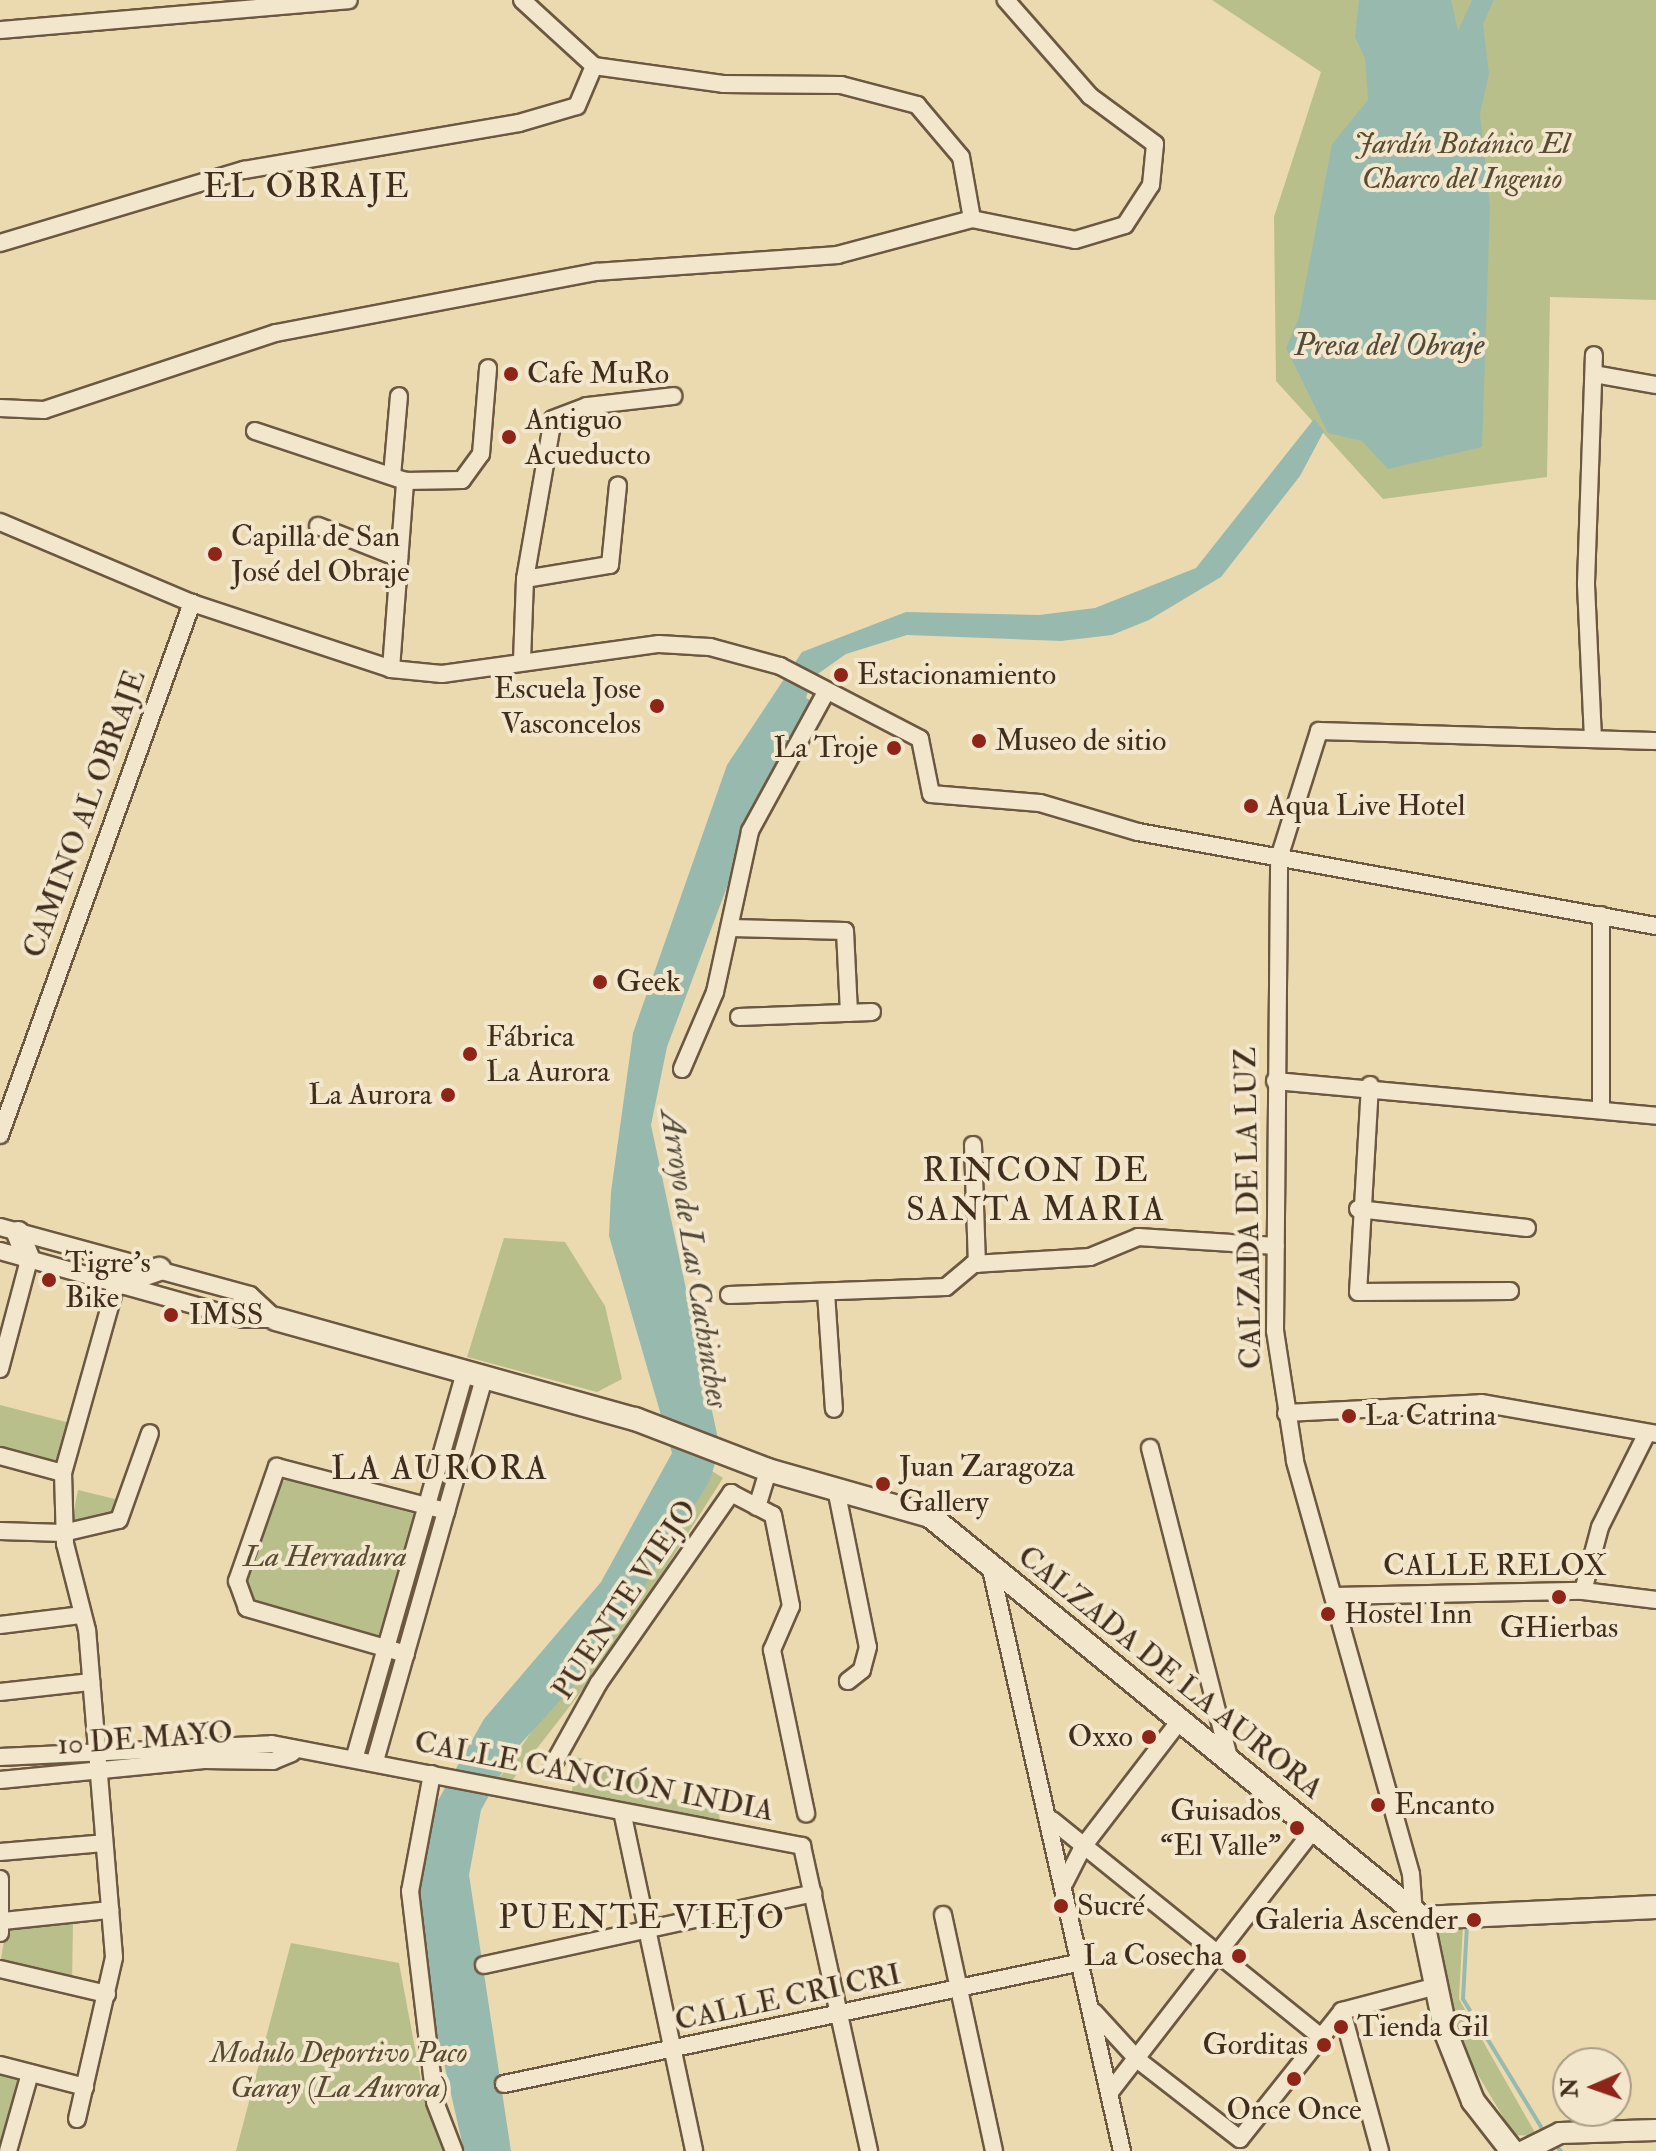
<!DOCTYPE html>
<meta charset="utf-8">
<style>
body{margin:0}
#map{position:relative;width:1656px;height:2151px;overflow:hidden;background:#ebd9b0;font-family:"IM FELL Double Pica",serif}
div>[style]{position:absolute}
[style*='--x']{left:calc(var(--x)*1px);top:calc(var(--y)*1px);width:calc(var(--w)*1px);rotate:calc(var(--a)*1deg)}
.green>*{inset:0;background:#b8bf8b}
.water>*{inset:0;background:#98baae}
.stream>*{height:4px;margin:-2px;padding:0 2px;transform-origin:2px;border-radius:2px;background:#98baae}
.roads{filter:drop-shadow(2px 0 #6c5841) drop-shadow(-2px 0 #6c5841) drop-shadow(0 2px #6c5841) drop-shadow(0 -2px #6c5841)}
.minor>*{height:16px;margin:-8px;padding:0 8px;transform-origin:8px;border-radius:8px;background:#f2e6cc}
.tertiary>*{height:20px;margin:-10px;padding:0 10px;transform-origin:10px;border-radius:10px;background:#f2e6cc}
.secondary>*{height:22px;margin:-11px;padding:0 11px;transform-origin:11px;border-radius:11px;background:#f2e6cc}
.dots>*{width:22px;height:22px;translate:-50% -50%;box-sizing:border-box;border:4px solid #f2e6cc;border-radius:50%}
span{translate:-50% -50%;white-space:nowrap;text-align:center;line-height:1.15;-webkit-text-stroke:8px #f2e6cc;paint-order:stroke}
.park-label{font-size:30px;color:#594a32;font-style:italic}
.poi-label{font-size:30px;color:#412d1c}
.left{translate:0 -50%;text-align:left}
.right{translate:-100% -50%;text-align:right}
.street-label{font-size:30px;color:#412d1c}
.water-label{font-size:32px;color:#524939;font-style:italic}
.quarter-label{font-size:34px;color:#412d1c;letter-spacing:2px}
.north{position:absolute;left:1552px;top:2047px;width:80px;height:80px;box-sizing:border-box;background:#f2e6cc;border:2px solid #ab9c86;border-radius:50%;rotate:268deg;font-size:22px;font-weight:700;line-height:32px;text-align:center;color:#412d1c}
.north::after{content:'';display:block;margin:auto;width:28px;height:36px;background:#8f2418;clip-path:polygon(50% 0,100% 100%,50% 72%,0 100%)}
</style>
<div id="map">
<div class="green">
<div style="clip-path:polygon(1212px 0,1656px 0,1656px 300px,1550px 297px,1547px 477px,1383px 499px,1276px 381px,1274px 217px,1321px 72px)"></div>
<div style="clip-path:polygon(504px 1238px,565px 1242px,605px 1306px,622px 1379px,597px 1392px,467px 1357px)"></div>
<div style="clip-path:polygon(0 1405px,70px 1423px,63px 1473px,0 1456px)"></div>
<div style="clip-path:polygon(712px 1471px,723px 1478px,615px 1648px,507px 1787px,496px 1783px)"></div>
<div style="clip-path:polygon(290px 1477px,421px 1516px,380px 1645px,250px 1601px,242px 1589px,279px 1484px)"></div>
<div style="clip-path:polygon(78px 1490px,119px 1500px,114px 1516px,72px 1520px)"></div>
<div style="clip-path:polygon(575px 1757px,651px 1774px,657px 1794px,719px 1812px,720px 1823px,571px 1803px)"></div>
<div style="clip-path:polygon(73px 1923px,72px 1981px,0 1966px,6px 1927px)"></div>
<div style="clip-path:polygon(1440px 1924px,1463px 1924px,1459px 1999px,1537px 2136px,1514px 2135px,1457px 2040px,1436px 1963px)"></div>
<div style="clip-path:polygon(291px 1943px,399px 1963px,426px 2107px,443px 2151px,236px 2151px)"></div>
<div style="clip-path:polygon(0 2070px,21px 2075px,3px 2151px,0 2151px)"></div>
</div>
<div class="water">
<div style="clip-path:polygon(1359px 0,1451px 0,1458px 31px,1472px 0,1494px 0,1483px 24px,1489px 74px,1480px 114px,1490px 207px,1482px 447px,1388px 469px,1362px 441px,1328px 433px,1286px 348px,1299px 317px,1332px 144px,1368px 100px,1365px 58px,1355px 37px)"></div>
<div style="clip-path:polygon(1314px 419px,1324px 431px,1300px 476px,1221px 577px,1149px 620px,1112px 635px,1061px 641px,907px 635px,846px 654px,812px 678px,806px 698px,814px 702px,766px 783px,667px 1047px,651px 1125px,720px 1448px,709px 1482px,601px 1656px,514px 1751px,481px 1810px,469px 1875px,511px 2151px,464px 2151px,425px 1980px,415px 1896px,423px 1827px,484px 1719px,601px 1582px,672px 1453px,609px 1236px,611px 1192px,633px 1033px,727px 765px,802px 652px,906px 612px,1039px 615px,1095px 608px,1196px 568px)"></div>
</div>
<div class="stream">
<div style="--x:1467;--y:1925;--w:74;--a:93.1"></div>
<div style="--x:1463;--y:1999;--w:159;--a:58.6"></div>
<div style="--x:1554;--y:2144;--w:10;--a:45"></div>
</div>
<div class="roads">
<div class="minor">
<div style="--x:522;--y:0;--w:98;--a:42.5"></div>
<div style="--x:594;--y:66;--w:130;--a:7.9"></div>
<div style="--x:723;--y:84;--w:118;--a:0.5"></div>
<div style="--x:841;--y:85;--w:79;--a:14.7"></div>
<div style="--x:917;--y:105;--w:68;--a:49.8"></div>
<div style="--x:961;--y:157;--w:63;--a:79.9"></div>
<div style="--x:0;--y:30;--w:350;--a:-4.9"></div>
<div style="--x:0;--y:243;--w:255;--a:-16.7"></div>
<div style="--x:244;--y:170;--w:279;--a:-9.7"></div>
<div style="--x:519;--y:123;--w:60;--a:-16.3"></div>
<div style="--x:577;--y:106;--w:43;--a:-67"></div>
<div style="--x:1594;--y:374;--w:63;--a:10.1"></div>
<div style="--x:0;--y:408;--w:44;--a:2.6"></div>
<div style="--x:44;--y:410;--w:244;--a:-18.4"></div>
<div style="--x:276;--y:333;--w:326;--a:-10.8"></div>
<div style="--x:596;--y:272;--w:242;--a:-4"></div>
<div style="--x:837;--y:255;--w:140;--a:-14.9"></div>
<div style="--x:972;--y:219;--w:105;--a:11.5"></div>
<div style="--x:1075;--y:240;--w:52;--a:-16.7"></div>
<div style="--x:1125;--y:225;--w:48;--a:-57"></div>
<div style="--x:1151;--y:185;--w:41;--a:-84.4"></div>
<div style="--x:1155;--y:144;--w:81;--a:-143.6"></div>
<div style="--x:1090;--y:96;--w:128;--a:-131.2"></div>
<div style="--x:255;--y:431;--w:158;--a:18.4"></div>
<div style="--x:405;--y:481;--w:57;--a:-1"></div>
<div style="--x:462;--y:480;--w:32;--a:-54"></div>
<div style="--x:481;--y:454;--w:86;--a:-85.3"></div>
<div style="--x:392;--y:476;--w:80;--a:-85"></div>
<div style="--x:0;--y:522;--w:208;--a:22.9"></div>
<div style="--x:192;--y:603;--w:210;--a:18.3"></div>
<div style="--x:391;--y:669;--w:51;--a:5.6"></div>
<div style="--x:442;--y:674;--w:219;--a:-7.9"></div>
<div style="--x:659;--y:644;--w:51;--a:3.4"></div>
<div style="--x:710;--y:647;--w:73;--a:15.2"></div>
<div style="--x:780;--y:666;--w:158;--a:27.5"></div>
<div style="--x:920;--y:739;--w:56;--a:78.7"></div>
<div style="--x:931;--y:794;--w:109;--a:4.7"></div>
<div style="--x:1040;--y:803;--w:102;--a:16.5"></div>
<div style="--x:1138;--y:832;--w:526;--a:10.29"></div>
<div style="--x:318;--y:526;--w:87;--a:21.6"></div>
<div style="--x:525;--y:579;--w:86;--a:-9.4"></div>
<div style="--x:610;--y:565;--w:80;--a:-84.3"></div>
<div style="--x:522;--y:661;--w:82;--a:-87.9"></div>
<div style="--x:525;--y:579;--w:162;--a:-80.1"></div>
<div style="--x:553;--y:419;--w:36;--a:-21"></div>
<div style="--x:587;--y:406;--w:87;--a:-6.6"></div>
<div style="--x:391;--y:669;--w:189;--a:-85.7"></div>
<div style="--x:1593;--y:739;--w:156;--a:-92.6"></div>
<div style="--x:1586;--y:583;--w:228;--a:-88"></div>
<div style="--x:732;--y:928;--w:113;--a:1.5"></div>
<div style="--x:845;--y:931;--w:82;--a:87.2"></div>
<div style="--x:739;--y:1017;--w:133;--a:-2.2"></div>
<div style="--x:682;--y:1069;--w:84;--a:-66.8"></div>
<div style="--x:715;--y:992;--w:165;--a:-77.7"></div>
<div style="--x:750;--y:831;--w:158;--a:-61.3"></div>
<div style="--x:1275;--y:1081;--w:383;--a:5.2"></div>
<div style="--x:1370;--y:1085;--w:207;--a:93.3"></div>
<div style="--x:1358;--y:1292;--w:152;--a:-0.4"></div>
<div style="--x:1601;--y:1110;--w:195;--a:-90"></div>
<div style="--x:0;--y:1135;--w:566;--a:-70.16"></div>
<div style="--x:973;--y:1145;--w:119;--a:88.1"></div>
<div style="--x:1358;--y:1209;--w:170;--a:6.4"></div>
<div style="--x:0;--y:1227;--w:259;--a:15.2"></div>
<div style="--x:250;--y:1295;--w:35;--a:43"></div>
<div style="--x:0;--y:1251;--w:253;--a:15.6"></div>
<div style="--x:244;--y:1319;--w:32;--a:0"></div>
<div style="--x:826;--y:1293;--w:116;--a:86.1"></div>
<div style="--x:729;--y:1295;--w:217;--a:-2.1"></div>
<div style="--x:946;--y:1287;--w:35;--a:-40"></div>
<div style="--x:973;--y:1264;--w:117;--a:-3.4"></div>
<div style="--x:1090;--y:1257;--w:52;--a:-22.6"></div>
<div style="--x:1138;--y:1237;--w:138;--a:3.7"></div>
<div style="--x:0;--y:1369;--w:113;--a:-75.1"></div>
<div style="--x:1286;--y:1413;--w:195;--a:-2.9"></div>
<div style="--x:1481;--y:1403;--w:178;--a:10"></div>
<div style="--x:1150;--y:1448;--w:321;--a:75.7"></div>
<div style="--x:0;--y:1456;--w:65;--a:15.1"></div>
<div style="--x:836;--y:1489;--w:161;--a:78.6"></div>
<div style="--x:868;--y:1647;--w:24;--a:105"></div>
<div style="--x:862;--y:1670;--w:18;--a:142"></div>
<div style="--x:757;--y:1507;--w:39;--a:-73"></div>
<div style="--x:0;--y:1531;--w:63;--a:1.8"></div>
<div style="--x:63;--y:1533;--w:57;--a:-13.1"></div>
<div style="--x:119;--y:1520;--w:92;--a:-70.4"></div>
<div style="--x:990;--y:1565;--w:601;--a:77.31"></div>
<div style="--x:1583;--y:1591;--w:66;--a:-75.1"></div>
<div style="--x:1600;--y:1527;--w:105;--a:-63.4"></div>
<div style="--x:1334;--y:1596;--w:249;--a:-1.2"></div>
<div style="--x:1583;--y:1591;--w:74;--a:7"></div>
<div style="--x:0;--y:1625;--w:83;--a:-7"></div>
<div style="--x:406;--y:1654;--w:166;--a:-163.9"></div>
<div style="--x:247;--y:1608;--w:29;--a:-110"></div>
<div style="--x:237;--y:1581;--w:121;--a:-70.7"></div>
<div style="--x:277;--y:1467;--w:175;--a:14.6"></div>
<div style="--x:0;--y:1692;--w:92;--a:-6.3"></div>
<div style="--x:355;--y:1756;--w:398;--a:-74"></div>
<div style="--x:0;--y:1757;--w:272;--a:-2.7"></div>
<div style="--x:272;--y:1744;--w:540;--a:10.89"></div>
<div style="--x:802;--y:1846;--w:312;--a:77.6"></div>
<div style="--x:375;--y:1761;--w:398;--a:-74.1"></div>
<div style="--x:553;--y:1765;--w:93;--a:-60.9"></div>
<div style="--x:598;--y:1684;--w:233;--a:-55.1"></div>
<div style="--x:731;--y:1493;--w:47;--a:27.6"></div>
<div style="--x:773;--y:1515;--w:93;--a:78.8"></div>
<div style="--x:791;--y:1606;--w:48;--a:113.4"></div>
<div style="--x:772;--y:1650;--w:167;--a:78.2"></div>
<div style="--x:432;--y:1774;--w:119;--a:100.6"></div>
<div style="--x:410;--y:1891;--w:212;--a:83.2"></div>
<div style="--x:435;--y:2102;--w:53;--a:68.8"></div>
<div style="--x:0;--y:1780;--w:205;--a:-5.6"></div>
<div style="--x:204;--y:1760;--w:69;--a:0.8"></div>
<div style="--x:273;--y:1761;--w:21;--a:-23"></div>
<div style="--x:623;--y:1816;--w:342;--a:78"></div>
<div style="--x:1052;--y:1820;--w:344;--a:38.9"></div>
<div style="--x:0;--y:1852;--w:104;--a:-4.9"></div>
<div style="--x:0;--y:1879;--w:54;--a:90"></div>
<div style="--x:1065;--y:1882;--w:38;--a:-63"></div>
<div style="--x:1082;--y:1848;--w:163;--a:-52.5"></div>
<div style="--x:1414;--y:1914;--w:40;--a:-94.3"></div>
<div style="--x:1411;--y:1874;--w:430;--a:-105.7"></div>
<div style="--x:1295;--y:1460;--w:131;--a:-98.8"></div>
<div style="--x:1275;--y:1331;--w:473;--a:-89.5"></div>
<div style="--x:1279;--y:858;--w:133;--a:-72.5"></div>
<div style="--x:1319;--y:731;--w:337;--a:1.7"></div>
<div style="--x:943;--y:1915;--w:241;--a:77.8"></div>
<div style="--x:3;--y:1921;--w:108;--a:-5.9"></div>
<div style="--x:484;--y:1965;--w:337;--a:-12.3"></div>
<div style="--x:0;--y:1969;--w:110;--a:13.2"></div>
<div style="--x:1342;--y:2011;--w:145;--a:74.8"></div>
<div style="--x:1094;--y:2012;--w:65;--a:47.5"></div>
<div style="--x:1138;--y:2060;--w:129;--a:37.8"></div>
<div style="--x:0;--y:2065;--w:88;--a:14.5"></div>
<div style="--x:504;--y:2084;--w:591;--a:-11.92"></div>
<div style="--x:1110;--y:2092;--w:333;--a:-52.2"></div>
<div style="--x:77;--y:2119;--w:166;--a:-77.1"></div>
<div style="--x:114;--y:1957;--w:328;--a:-94.7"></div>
<div style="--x:87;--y:1630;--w:89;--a:-104.3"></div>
<div style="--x:65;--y:1544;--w:71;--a:-91.6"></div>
<div style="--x:63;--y:1473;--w:196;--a:-74.3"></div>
<div style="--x:1240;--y:2139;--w:164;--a:-51.4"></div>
<div style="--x:1342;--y:2011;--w:94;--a:-14.8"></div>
<div style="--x:8;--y:2151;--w:81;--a:-74.2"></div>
</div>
<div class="tertiary">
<div style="--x:1524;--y:2151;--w:40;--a:-26.6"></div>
<div style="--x:1560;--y:2133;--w:96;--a:-1.8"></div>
</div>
<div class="secondary">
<div style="--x:18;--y:1233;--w:29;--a:68"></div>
<div style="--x:116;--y:1284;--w:46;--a:-19.2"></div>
<div style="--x:276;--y:1319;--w:373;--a:15.6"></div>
<div style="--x:635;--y:1419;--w:142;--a:21"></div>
<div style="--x:768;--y:1470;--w:168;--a:15.9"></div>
<div style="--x:930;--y:1516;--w:635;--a:39.25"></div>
<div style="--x:1422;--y:1918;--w:117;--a:78.2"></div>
<div style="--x:1446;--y:2033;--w:73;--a:68.3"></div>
<div style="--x:1473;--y:2101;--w:63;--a:52"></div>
<div style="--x:1422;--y:1918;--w:234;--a:-2.7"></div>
</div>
</div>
<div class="dots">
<div style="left:511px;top:374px;background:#8f2418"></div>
<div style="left:509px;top:437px;background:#8f2418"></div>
<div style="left:215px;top:554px;background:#8f2418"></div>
<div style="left:841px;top:675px;background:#8f2418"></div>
<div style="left:657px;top:706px;background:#8f2418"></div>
<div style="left:979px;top:741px;background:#8f2418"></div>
<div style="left:894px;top:748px;background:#8f2418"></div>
<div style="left:1251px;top:806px;background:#8f2418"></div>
<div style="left:600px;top:982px;background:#8f2418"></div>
<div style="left:470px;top:1054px;background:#8f2418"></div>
<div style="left:448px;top:1095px;background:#8f2418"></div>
<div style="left:49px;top:1280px;background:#8f2418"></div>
<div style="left:171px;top:1315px;background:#8f2418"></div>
<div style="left:1349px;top:1416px;background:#8f2418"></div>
<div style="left:883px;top:1484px;background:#8f2418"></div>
<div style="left:1559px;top:1597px;background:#8f2418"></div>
<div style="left:1328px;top:1614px;background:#8f2418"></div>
<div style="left:1149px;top:1737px;background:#8f2418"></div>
<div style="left:1378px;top:1805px;background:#8f2418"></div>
<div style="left:1297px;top:1828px;background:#8f2418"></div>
<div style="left:1061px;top:1906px;background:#8f2418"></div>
<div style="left:1474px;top:1920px;background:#8f2418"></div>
<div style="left:1239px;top:1956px;background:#8f2418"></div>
<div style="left:1341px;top:2027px;background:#8f2418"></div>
<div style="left:1324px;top:2045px;background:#8f2418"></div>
<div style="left:1294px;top:2079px;background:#8f2418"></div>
</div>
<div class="park-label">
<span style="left:1462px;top:161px">Jardín Botánico El<br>Charco del Ingenio</span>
<span style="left:325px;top:1557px">La Herradura</span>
<span style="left:339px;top:2070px">Modulo Deportivo Paco<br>Garay (La Aurora)</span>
</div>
<div class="poi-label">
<span class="left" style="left:527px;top:374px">Cafe MuRo</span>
<span class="left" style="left:525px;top:437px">Antiguo<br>Acueducto</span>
<span class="left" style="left:231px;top:554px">Capilla de San<br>José del Obraje</span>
<span class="left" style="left:857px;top:675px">Estacionamiento</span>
<span class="right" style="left:641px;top:706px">Escuela Jose<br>Vasconcelos</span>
<span class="left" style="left:995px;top:741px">Museo de sitio</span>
<span class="right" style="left:878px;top:748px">La Troje</span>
<span class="left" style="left:1267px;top:806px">Aqua Live Hotel</span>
<span class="left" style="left:616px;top:982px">Geek</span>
<span class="left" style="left:486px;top:1054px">Fábrica<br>La Aurora</span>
<span class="right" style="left:432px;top:1095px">La Aurora</span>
<span class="left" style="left:65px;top:1280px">Tigre's<br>Bike</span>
<span class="left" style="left:189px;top:1315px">IMSS</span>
<span class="left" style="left:1365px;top:1416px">La Catrina</span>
<span class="left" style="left:899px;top:1484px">Juan Zaragoza<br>Gallery</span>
<span class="left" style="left:1344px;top:1614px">Hostel Inn</span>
<span style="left:1559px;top:1628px">GHierbas</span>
<span class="right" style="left:1133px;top:1737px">Oxxo</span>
<span class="left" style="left:1394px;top:1805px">Encanto</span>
<span class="right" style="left:1281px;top:1828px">Guisados<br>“El Valle”</span>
<span class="left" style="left:1077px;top:1906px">Sucré</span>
<span class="right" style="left:1458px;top:1920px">Galeria Ascender</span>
<span class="right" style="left:1223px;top:1956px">La Cosecha</span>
<span class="left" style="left:1357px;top:2027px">Tienda Gil</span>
<span class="right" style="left:1308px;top:2045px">Gorditas</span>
<span style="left:1294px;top:2110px">Once Once</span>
</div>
<div class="street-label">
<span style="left:85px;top:814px;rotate:-70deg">CAMINO AL OBRAJE</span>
<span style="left:1249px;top:1208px;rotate:-91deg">CALZADA DE LA LUZ</span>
<span style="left:1495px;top:1566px">CALLE RELOX</span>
<span style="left:625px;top:1600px;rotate:-56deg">PUENTE VIEJO</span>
<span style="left:1170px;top:1673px;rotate:39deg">CALZADA DE LA AURORA</span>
<span style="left:145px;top:1739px;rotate:-4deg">10 DE MAYO</span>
<span style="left:594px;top:1777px;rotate:11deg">CALLE CANCIÓN INDIA</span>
<span style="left:788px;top:1998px;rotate:-12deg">CALLE CRI CRI</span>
</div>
<div class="water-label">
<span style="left:1389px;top:345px">Presa del Obraje</span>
<span style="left:694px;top:1259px;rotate:81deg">Arroyo de Las Cachinches</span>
</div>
<div class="quarter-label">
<span style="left:307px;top:187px">EL OBRAJE</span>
<span style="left:1036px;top:1190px">RINCON DE<br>SANTA MARIA</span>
<span style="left:440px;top:1469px">LA AURORA</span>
<span style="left:642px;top:1918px">PUENTE VIEJO</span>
</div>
<div class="north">N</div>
</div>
